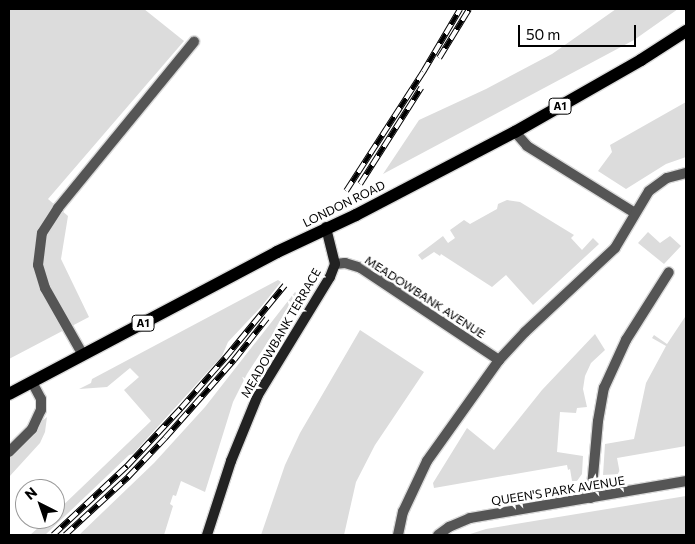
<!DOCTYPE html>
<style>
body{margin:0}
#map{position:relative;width:695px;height:544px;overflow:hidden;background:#fff;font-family:Commissioner,sans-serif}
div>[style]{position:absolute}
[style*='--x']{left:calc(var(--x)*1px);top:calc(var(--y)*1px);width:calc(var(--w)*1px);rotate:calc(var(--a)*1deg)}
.green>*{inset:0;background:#dcdcdc}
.roads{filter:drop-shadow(1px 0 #dbdbdb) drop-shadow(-1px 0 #dbdbdb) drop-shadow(0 1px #dbdbdb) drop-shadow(0 -1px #dbdbdb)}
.street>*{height:10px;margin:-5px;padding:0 5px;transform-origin:5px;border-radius:5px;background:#555}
.secondary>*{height:10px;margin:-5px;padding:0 5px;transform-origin:5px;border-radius:5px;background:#222}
.primary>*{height:12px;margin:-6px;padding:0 6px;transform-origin:6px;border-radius:6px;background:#000}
.rail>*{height:5.5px;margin-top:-2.75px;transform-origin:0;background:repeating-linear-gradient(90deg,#fff 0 11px,#000 0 22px);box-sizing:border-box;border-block:1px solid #000}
span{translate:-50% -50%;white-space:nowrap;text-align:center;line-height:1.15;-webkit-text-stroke:5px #fff;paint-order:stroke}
.shield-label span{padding:1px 4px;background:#fff;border:1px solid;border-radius:4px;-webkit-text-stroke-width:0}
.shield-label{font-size:11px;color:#000;font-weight:700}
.street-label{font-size:12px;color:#000}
.frame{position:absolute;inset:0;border:10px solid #000;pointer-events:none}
.north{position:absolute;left:15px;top:479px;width:50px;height:50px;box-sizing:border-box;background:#fff;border:1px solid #999;border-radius:50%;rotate:319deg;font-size:14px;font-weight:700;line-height:20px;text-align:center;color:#000}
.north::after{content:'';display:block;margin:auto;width:18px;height:22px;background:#000;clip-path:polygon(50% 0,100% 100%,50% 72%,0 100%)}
.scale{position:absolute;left:518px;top:25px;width:118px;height:22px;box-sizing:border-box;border:2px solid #000;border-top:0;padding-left:6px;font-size:15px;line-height:18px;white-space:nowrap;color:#000;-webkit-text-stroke:4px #fff;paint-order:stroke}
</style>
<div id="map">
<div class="green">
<div style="clip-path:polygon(9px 9px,144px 9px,184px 41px,48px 199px,68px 216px,61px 259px,89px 317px,9px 359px)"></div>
<div style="clip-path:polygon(616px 9px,678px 9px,634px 40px,383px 174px,419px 120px,486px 89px,552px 54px)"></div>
<div style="clip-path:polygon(686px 102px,686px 157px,666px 164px,626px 189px,598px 171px,612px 152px,610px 145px)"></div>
<div style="clip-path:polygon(507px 200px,520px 202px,574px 235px,571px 238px,582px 250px,593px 238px,599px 244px,533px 305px,506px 275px,492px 287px,441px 254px,440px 256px,434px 252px,422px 260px,418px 255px,443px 236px,448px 243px,455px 238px,450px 230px,464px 220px,470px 224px,497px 209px,498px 204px)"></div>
<div style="clip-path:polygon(648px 232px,660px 243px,670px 236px,681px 246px,664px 264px,638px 243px)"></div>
<div style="clip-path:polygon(278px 280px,281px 282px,261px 307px,228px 342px,222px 356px,133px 454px,129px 455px,45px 535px,30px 535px,48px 519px,55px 519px,55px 513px,151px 421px,124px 390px,139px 377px,130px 368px,107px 387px,79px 389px,91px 383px,92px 379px)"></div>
<div style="clip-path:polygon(295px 292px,298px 295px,247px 374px,233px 402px,205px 492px,181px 481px,176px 496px,173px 495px,170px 504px,173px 506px,164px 535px,79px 535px,154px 463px,205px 407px)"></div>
<div style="clip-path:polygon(685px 317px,686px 446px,617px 458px,620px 474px,603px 475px,605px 444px,634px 439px,646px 383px,666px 346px,652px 338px,654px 335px,667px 344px)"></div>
<div style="clip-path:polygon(360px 330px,424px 372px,375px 445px,356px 482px,344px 535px,261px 535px,285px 465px,300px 433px)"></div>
<div style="clip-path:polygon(595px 334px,605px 350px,591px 363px,585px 376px,583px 389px,587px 407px,577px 408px,576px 413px,560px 412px,557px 452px,583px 456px,582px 474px,577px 481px,572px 481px,570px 469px,568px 470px,567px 465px,434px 488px,433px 483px,467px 428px,494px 450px,542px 390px)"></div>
<div style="clip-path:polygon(47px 417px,45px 432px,40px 443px,9px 477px,9px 459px,28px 441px,37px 425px)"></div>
<div style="clip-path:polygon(686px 496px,686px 535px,467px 535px,486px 529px)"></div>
</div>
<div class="roads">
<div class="street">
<div style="--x:515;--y:132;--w:18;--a:49"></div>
<div style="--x:527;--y:146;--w:127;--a:31.8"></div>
<div style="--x:335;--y:264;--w:10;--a:-6"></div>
<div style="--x:345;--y:263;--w:17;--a:17"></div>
<div style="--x:361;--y:268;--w:166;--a:33.7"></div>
<div style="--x:83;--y:355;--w:77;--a:-119.6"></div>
<div style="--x:45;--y:288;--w:24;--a:-107"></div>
<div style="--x:38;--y:265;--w:32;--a:-83"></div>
<div style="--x:42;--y:233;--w:30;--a:-57"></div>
<div style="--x:58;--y:208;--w:215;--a:-50.7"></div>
<div style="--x:9;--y:452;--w:33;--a:-45"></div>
<div style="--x:32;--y:429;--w:21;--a:-65"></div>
<div style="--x:41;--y:410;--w:11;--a:-90"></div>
<div style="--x:41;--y:399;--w:19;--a:-118"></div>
<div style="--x:591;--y:498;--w:77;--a:-84.8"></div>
<div style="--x:598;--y:421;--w:34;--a:-80"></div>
<div style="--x:604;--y:388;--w:53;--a:-65.4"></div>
<div style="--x:626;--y:340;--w:80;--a:-57.7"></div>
<div style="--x:398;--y:535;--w:24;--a:-78"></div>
<div style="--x:403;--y:512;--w:56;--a:-64.8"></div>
<div style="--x:427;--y:461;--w:124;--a:-54.5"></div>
<div style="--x:499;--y:360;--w:38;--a:-47"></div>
<div style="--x:525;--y:332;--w:123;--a:-43"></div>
<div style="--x:615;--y:248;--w:66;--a:-59.2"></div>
<div style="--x:649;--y:191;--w:22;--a:-36"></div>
<div style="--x:667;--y:178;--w:20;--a:-15"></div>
<div style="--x:438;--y:535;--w:14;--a:-36"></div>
<div style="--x:449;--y:527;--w:23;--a:-23"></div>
<div style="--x:470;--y:518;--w:219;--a:-9.7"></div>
</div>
<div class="secondary">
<div style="--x:207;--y:535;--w:78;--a:-72"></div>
<div style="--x:231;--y:461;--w:71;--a:-67.8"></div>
<div style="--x:258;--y:395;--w:138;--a:-58.6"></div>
<div style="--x:330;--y:277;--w:14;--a:-69"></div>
<div style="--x:335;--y:264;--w:38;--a:-104"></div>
</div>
<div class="primary">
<div style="--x:9;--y:394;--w:303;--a:-27.9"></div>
<div style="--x:277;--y:252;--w:87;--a:-25.1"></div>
<div style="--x:356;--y:215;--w:179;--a:-27.6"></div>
<div style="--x:515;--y:132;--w:145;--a:-29.7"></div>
<div style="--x:641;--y:60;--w:54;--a:-32.8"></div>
</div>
</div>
<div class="rail">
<div style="--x:439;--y:58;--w:57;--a:-58.5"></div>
<div style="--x:360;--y:184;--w:114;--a:-57.6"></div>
<div style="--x:346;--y:191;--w:142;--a:-57.1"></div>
<div style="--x:423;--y:72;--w:73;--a:-59.6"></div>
<div style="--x:53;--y:535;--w:101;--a:-43"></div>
<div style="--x:127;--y:466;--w:79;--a:-47"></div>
<div style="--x:181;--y:408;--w:67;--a:-48.7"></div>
<div style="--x:225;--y:358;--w:94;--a:-50.6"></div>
<div style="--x:65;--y:535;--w:86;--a:-42.6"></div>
<div style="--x:128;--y:477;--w:54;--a:-46.5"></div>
<div style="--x:165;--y:438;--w:104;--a:-48.5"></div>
<div style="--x:234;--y:360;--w:53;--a:-51.8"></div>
</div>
<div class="shield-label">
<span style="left:560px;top:106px">A1</span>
<span style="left:143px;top:323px">A1</span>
</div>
<div class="street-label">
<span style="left:344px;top:204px;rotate:-26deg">LONDON ROAD</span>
<span style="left:425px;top:297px;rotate:33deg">MEADOWBANK AVENUE</span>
<span style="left:281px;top:333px;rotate:-60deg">MEADOWBANK TERRACE</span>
<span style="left:558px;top:491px;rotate:-9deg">QUEEN'S PARK AVENUE</span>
</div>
<div class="frame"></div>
<div class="north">N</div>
<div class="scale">50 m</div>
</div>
